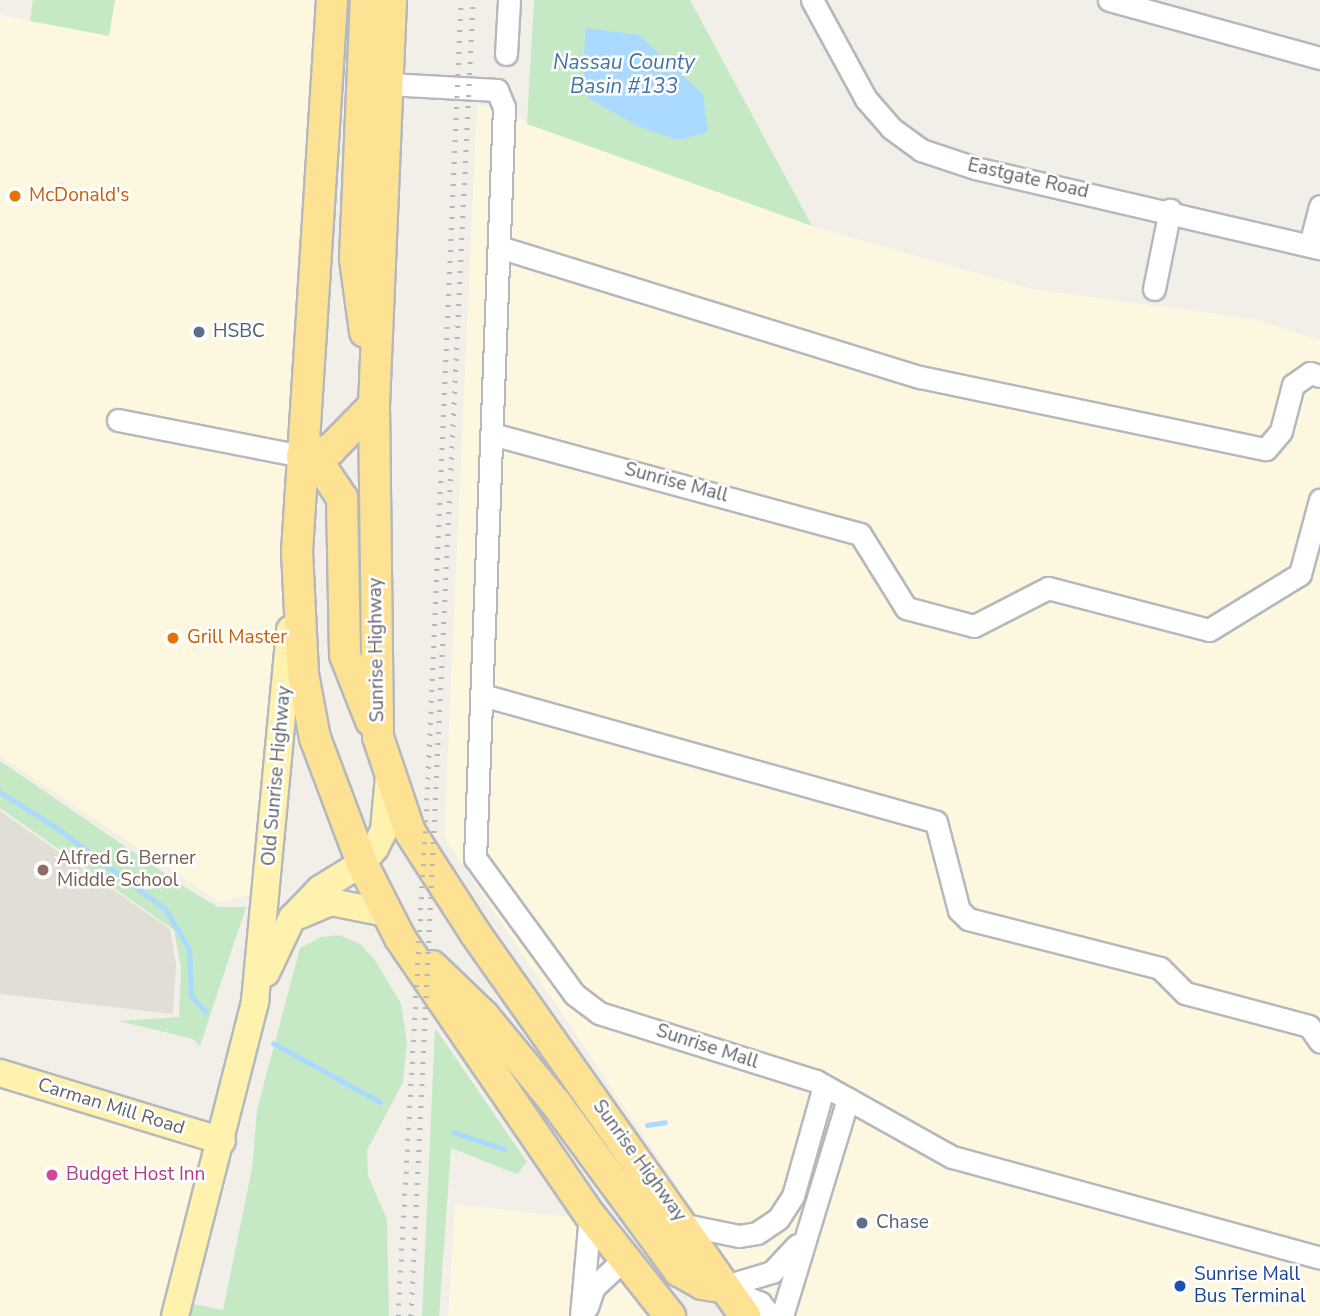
<!DOCTYPE html>
<style>
body{margin:0}
#map{position:relative;width:1320px;height:1316px;overflow:hidden;background:#f1efe8;font-family:"Nunito Sans",sans-serif}
div>[style]{position:absolute}
[style*='--x']{left:calc(var(--x)*1px);top:calc(var(--y)*1px);width:calc(var(--w)*1px);rotate:calc(var(--a)*1deg)}
.commercial>*{inset:0;background:#fef7e0}
.education>*{inset:0;background:#e1ded6}
.green>*{inset:0;background:#c5e8c5}
.water>*{inset:0;background:#aadaff}
.stream>*{height:5px;margin:-2.5px;padding:0 2.5px;transform-origin:2.5px;border-radius:2.5px;background:#aadaff}
.roads{filter:drop-shadow(2px 0 #b5b8bc) drop-shadow(-2px 0 #b5b8bc) drop-shadow(0 2px #b5b8bc) drop-shadow(0 -2px #b5b8bc)}
.minor>*{height:21px;margin:-10.5px;padding:0 10.5px;transform-origin:10.5px;border-radius:10.5px;background:#fff}
.major>*{height:26px;margin:-13px;padding:0 13px;transform-origin:13px;border-radius:13px;background:#fff2af}
.highway>*{height:30px;margin:-15px;padding:0 15px;transform-origin:15px;border-radius:15px;background:#fde293}
.rail>*{height:5px;margin-top:-2.5px;transform-origin:0;background:repeating-linear-gradient(90deg,#b6b7b8 0 2px,transparent 0 11px)}
.dots>*{width:19px;height:19px;translate:-50% -50%;box-sizing:border-box;border:4px solid #fff;border-radius:50%}
span{translate:-50% -50%;white-space:nowrap;text-align:center;line-height:1.15;-webkit-text-stroke:5px #fff;paint-order:stroke}
.street-label{font-size:19px;color:#5f6368}
.food-label{font-size:19px;color:#c56008}
.left{translate:0 -50%;text-align:left}
.service-label{font-size:19px;color:#4e5e75}
.education-label{font-size:19px;color:#785e54}
.hotel-label{font-size:19px;color:#b23c85}
.transit-label{font-size:19px;color:#164399}
.water-label{font-size:21px;color:#4174aa;font-style:italic}
</style>
<div id="map">
<div class="commercial">
<div style="clip-path:polygon(115px 0,314px 0,275px 887px,221px 903px,0 756px,0 15px,109px 35px)"></div>
<div style="clip-path:polygon(477px 103px,812px 226px,1032px 289px,1254px 319px,1320px 340px,1320px 1316px,764px 1316px,444px 837px)"></div>
<div style="clip-path:polygon(0 1085px,229px 1158px,191px 1316px,0 1316px)"></div>
<div style="clip-path:polygon(455px 1204px,580px 1218px,655px 1316px,448px 1316px)"></div>
</div>
<div class="education">
<div style="clip-path:polygon(0 811px,170px 929px,176px 965px,173px 1014px,0 994px)"></div>
</div>
<div class="green">
<div style="clip-path:polygon(33px 0,115px 0,109px 36px,30px 21px)"></div>
<div style="clip-path:polygon(534px 0,690px 0,812px 226px,527px 124px)"></div>
<div style="clip-path:polygon(0 761px,189px 890px,218px 907px,246px 907px,200px 1046px,193px 1039px,119px 1021px,179px 1017px,181px 968px,174px 930px,0 808px)"></div>
<div style="clip-path:polygon(340px 935px,360px 944px,375px 960px,401px 1004px,407px 1042px,403px 1082px,367px 1150px,368px 1176px,387px 1219px,389px 1316px,191px 1316px,193px 1304px,223px 1310px,252px 1169px,257px 1110px,300px 948px,321px 937px)"></div>
<div style="clip-path:polygon(435px 1028px,527px 1162px,517px 1174px,451px 1148px,439px 1316px,422px 1316px)"></div>
</div>
<div class="water">
<div style="clip-path:polygon(586px 28px,639px 35px,703px 94px,708px 132px,678px 140px,639px 127px,588px 98px,583px 65px)"></div>
</div>
<div class="stream">
<div style="--x:0;--y:792;--w:65;--a:32.5"></div>
<div style="--x:55;--y:827;--w:137;--a:36.7"></div>
<div style="--x:165;--y:909;--w:47;--a:59"></div>
<div style="--x:189;--y:949;--w:47;--a:87.6"></div>
<div style="--x:191;--y:996;--w:22;--a:47"></div>
<div style="--x:273;--y:1043;--w:122;--a:28.9"></div>
<div style="--x:647;--y:1125;--w:18;--a:-9"></div>
<div style="--x:453;--y:1132;--w:54;--a:18.4"></div>
</div>
<div class="roads">
<div class="minor">
<div style="--x:812;--y:0;--w:113;--a:61.4"></div>
<div style="--x:866;--y:99;--w:38;--a:49"></div>
<div style="--x:891;--y:128;--w:37;--a:36"></div>
<div style="--x:921;--y:150;--w:57;--a:18.4"></div>
<div style="--x:975;--y:168;--w:354;--a:13.1"></div>
<div style="--x:1109;--y:0;--w:219;--a:15.4"></div>
<div style="--x:506;--y:54;--w:54;--a:-86.8"></div>
<div style="--x:388;--y:84;--w:109;--a:3.2"></div>
<div style="--x:497;--y:90;--w:18;--a:68"></div>
<div style="--x:504;--y:107;--w:752;--a:92.21"></div>
<div style="--x:475;--y:858;--w:168;--a:53.9"></div>
<div style="--x:574;--y:994;--w:31;--a:37"></div>
<div style="--x:599;--y:1013;--w:227;--a:17.4"></div>
<div style="--x:816;--y:1081;--w:156;--a:29.2"></div>
<div style="--x:952;--y:1157;--w:382;--a:15.3"></div>
<div style="--x:1310;--y:245;--w:40;--a:-75.6"></div>
<div style="--x:499;--y:247;--w:441;--a:17.2"></div>
<div style="--x:920;--y:377;--w:353;--a:11.8"></div>
<div style="--x:1266;--y:449;--w:23;--a:-50"></div>
<div style="--x:1281;--y:431;--w:48;--a:-75.4"></div>
<div style="--x:1293;--y:385;--w:21;--a:-35"></div>
<div style="--x:1310;--y:373;--w:10;--a:17"></div>
<div style="--x:1154;--y:289;--w:81;--a:-78.6"></div>
<div style="--x:118;--y:420;--w:187;--a:11.1"></div>
<div style="--x:492;--y:434;--w:381;--a:15.2"></div>
<div style="--x:860;--y:534;--w:87;--a:58.1"></div>
<div style="--x:906;--y:608;--w:70;--a:14.8"></div>
<div style="--x:974;--y:626;--w:83;--a:-27.2"></div>
<div style="--x:1048;--y:588;--w:166;--a:14.6"></div>
<div style="--x:1209;--y:630;--w:107;--a:-31.6"></div>
<div style="--x:1300;--y:574;--w:77;--a:-74.9"></div>
<div style="--x:482;--y:695;--w:471;--a:15.6"></div>
<div style="--x:936;--y:822;--w:91;--a:75.4"></div>
<div style="--x:959;--y:910;--w:13;--a:45"></div>
<div style="--x:968;--y:919;--w:198;--a:14.3"></div>
<div style="--x:1160;--y:968;--w:35;--a:45"></div>
<div style="--x:1185;--y:993;--w:128;--a:14.9"></div>
<div style="--x:1309;--y:1026;--w:19;--a:55"></div>
<div style="--x:685;--y:1225;--w:55;--a:11.5"></div>
<div style="--x:739;--y:1236;--w:18;--a:-9"></div>
<div style="--x:757;--y:1233;--w:25;--a:-34"></div>
<div style="--x:778;--y:1219;--w:27;--a:-57"></div>
<div style="--x:793;--y:1196;--w:114;--a:-74.3"></div>
<div style="--x:722;--y:1287;--w:52;--a:-16.7"></div>
<div style="--x:772;--y:1272;--w:37;--a:-47"></div>
<div style="--x:726;--y:1289;--w:37;--a:22"></div>
<div style="--x:760;--y:1303;--w:17;--a:50"></div>
<div style="--x:587;--y:1307;--w:21;--a:-71"></div>
<div style="--x:594;--y:1287;--w:40;--a:-43"></div>
<div style="--x:581;--y:1316;--w:101;--a:-84.9"></div>
<div style="--x:782;--y:1316;--w:227;--a:-73.1"></div>
</div>
<div class="major">
<div style="--x:300;--y:915;--w:34;--a:-23"></div>
<div style="--x:331;--y:902;--w:56;--a:11.3"></div>
<div style="--x:266;--y:973;--w:61;--a:-64.7"></div>
<div style="--x:292;--y:918;--w:40;--a:-46"></div>
<div style="--x:320;--y:889;--w:49;--a:-31.8"></div>
<div style="--x:362;--y:863;--w:20;--a:-49"></div>
<div style="--x:375;--y:848;--w:20;--a:-63"></div>
<div style="--x:384;--y:830;--w:54;--a:-84.7"></div>
<div style="--x:0;--y:1073;--w:232;--a:17"></div>
<div style="--x:175;--y:1316;--w:325;--a:-75.7"></div>
<div style="--x:255;--y:1001;--w:373;--a:-84.6"></div>
</div>
<div class="highway">
<div style="--x:332;--y:0;--w:552;--a:93.63"></div>
<div style="--x:297;--y:551;--w:123;--a:87.2"></div>
<div style="--x:303;--y:674;--w:65;--a:79.4"></div>
<div style="--x:315;--y:738;--w:134;--a:69.4"></div>
<div style="--x:362;--y:863;--w:84;--a:63.1"></div>
<div style="--x:400;--y:938;--w:336;--a:55.6"></div>
<div style="--x:590;--y:1215;--w:129;--a:51.6"></div>
<div style="--x:391;--y:0;--w:405;--a:92.4"></div>
<div style="--x:374;--y:405;--w:332;--a:89.3"></div>
<div style="--x:378;--y:737;--w:100;--a:71.4"></div>
<div style="--x:410;--y:832;--w:120;--a:57.2"></div>
<div style="--x:475;--y:933;--w:469;--a:54.8"></div>
<div style="--x:365;--y:332;--w:74;--a:-97.8"></div>
<div style="--x:355;--y:259;--w:259;--a:-87.6"></div>
<div style="--x:302;--y:456;--w:27;--a:34"></div>
<div style="--x:324;--y:471;--w:32;--a:56"></div>
<div style="--x:342;--y:498;--w:157;--a:88.9"></div>
<div style="--x:345;--y:655;--w:71;--a:68.5"></div>
<div style="--x:302;--y:456;--w:29;--a:-12"></div>
<div style="--x:330;--y:450;--w:63;--a:-45.6"></div>
<div style="--x:432;--y:966;--w:72;--a:43.9"></div>
<div style="--x:484;--y:1016;--w:112;--a:50.5"></div>
<div style="--x:555;--y:1102;--w:210;--a:53.7"></div>
<div style="--x:679;--y:1271;--w:26;--a:29"></div>
<div style="--x:702;--y:1284;--w:20;--a:9"></div>
</div>
</div>
<div class="rail">
<div style="--x:398;--y:1316;--w:538;--a:-86.8"></div>
<div style="--x:428;--y:779;--w:780;--a:-87.57"></div>
<div style="--x:411;--y:1316;--w:1317;--a:-87.3"></div>
</div>
<div class="dots">
<div style="left:15px;top:196px;background:#e8710a"></div>
<div style="left:199px;top:332px;background:#5c6f8a"></div>
<div style="left:173px;top:638px;background:#e8710a"></div>
<div style="left:43px;top:870px;background:#8d6e63"></div>
<div style="left:52px;top:1175px;background:#d1479c"></div>
<div style="left:862px;top:1223px;background:#5c6f8a"></div>
<div style="left:1180px;top:1286px;background:#1a4fb4"></div>
</div>
<div class="street-label">
<span style="left:1028px;top:179px;rotate:13deg">Eastgate Road</span>
<span style="left:676px;top:483px;rotate:15deg">Sunrise Mall</span>
<span style="left:377px;top:650px;rotate:-91deg">Sunrise Highway</span>
<span style="left:277px;top:776px;rotate:-85deg">Old Sunrise Highway</span>
<span style="left:707px;top:1047px;rotate:18deg">Sunrise Mall</span>
<span style="left:111px;top:1107px;rotate:17deg">Carman Mill Road</span>
<span style="left:639px;top:1161px;rotate:54deg">Sunrise Highway</span>
</div>
<div class="food-label">
<span class="left" style="left:29px;top:196px">McDonald's</span>
<span class="left" style="left:187px;top:638px">Grill Master</span>
</div>
<div class="service-label">
<span class="left" style="left:213px;top:332px">HSBC</span>
<span class="left" style="left:876px;top:1223px">Chase</span>
</div>
<div class="education-label">
<span class="left" style="left:57px;top:870px">Alfred G. Berner<br>Middle School</span>
</div>
<div class="hotel-label">
<span class="left" style="left:66px;top:1175px">Budget Host Inn</span>
</div>
<div class="transit-label">
<span class="left" style="left:1194px;top:1286px">Sunrise Mall<br>Bus Terminal</span>
</div>
<div class="water-label">
<span style="left:624px;top:74px">Nassau County<br>Basin #133</span>
</div>
</div>
